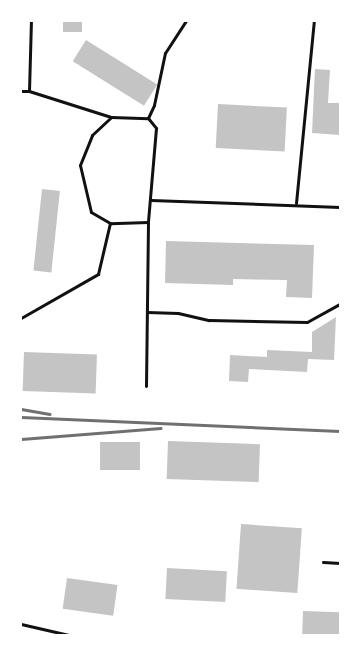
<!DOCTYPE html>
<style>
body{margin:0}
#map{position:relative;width:361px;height:656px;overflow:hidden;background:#fff;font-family:"Roboto Condensed",sans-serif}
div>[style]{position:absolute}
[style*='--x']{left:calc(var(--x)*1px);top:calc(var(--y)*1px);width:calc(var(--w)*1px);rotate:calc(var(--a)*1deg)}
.building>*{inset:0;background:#c4c4c4;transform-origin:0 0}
.service>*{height:3px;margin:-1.5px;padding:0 1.5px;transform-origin:1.5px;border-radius:1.5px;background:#111}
.rail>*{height:3px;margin:-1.5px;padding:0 1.5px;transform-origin:1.5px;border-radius:1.5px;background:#707070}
span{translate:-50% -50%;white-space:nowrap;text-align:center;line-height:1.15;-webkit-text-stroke:4px #fff;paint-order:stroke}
.frame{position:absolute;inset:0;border:22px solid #fff;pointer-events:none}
</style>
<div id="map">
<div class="building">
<div style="left:63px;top:21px;width:19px;height:11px"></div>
<div style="left:86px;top:40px;width:84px;height:25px;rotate:32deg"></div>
<div style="clip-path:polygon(315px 69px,330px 70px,328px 103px,340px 103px,340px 135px,312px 133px)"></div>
<div style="left:218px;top:104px;width:69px;height:44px;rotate:3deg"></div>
<div style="left:42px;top:189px;width:18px;height:82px;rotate:6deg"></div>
<div style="clip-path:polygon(166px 241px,314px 245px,312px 298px,286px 297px,287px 280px,233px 279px,233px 285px,165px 283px)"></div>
<div style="clip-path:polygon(336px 317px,334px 360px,308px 359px,307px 372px,249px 369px,248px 382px,229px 381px,230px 355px,267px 357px,267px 350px,312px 352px,312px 332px)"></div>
<div style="left:24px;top:352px;width:73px;height:39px;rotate:2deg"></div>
<div style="left:168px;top:441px;width:92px;height:38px;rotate:2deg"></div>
<div style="left:100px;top:442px;width:40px;height:28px"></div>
<div style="left:241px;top:524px;width:61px;height:65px;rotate:4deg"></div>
<div style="left:167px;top:568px;width:60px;height:31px;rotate:3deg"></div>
<div style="left:67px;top:578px;width:51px;height:31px;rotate:8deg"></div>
<div style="left:303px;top:611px;width:37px;height:24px;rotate:2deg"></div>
</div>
<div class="service">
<div style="--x:21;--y:91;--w:8;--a:0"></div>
<div style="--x:29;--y:91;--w:70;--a:-88.4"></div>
<div style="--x:29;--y:91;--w:86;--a:17.6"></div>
<div style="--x:111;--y:117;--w:37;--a:2"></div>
<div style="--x:148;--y:118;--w:13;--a:51"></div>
<div style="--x:156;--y:128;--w:94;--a:94.9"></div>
<div style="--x:148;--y:222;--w:38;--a:178"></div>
<div style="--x:110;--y:223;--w:22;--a:-150"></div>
<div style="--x:91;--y:212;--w:48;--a:-103.2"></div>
<div style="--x:80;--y:165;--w:32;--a:-68"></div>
<div style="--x:92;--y:135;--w:26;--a:-43"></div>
<div style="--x:148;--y:118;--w:14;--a:-65"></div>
<div style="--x:154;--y:105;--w:53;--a:-78.1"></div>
<div style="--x:165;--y:53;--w:38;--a:-57"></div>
<div style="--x:151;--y:200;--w:189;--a:2.1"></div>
<div style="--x:296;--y:203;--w:183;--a:-84.4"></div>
<div style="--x:147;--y:312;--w:31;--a:2"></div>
<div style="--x:178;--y:313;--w:32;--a:13"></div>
<div style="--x:209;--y:320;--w:98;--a:1.2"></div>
<div style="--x:307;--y:322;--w:38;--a:-29"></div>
<div style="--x:21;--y:318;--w:89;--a:-29.7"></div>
<div style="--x:98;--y:274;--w:52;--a:-76.8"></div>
<div style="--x:146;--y:386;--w:164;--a:-89.3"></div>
<div style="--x:323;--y:562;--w:17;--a:3"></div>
<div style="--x:21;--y:624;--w:49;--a:12.9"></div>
</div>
<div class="rail">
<div style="--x:21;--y:409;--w:29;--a:10"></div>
<div style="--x:21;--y:417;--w:319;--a:2.5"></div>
<div style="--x:21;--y:439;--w:140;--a:-4.5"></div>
</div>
<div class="frame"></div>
</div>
